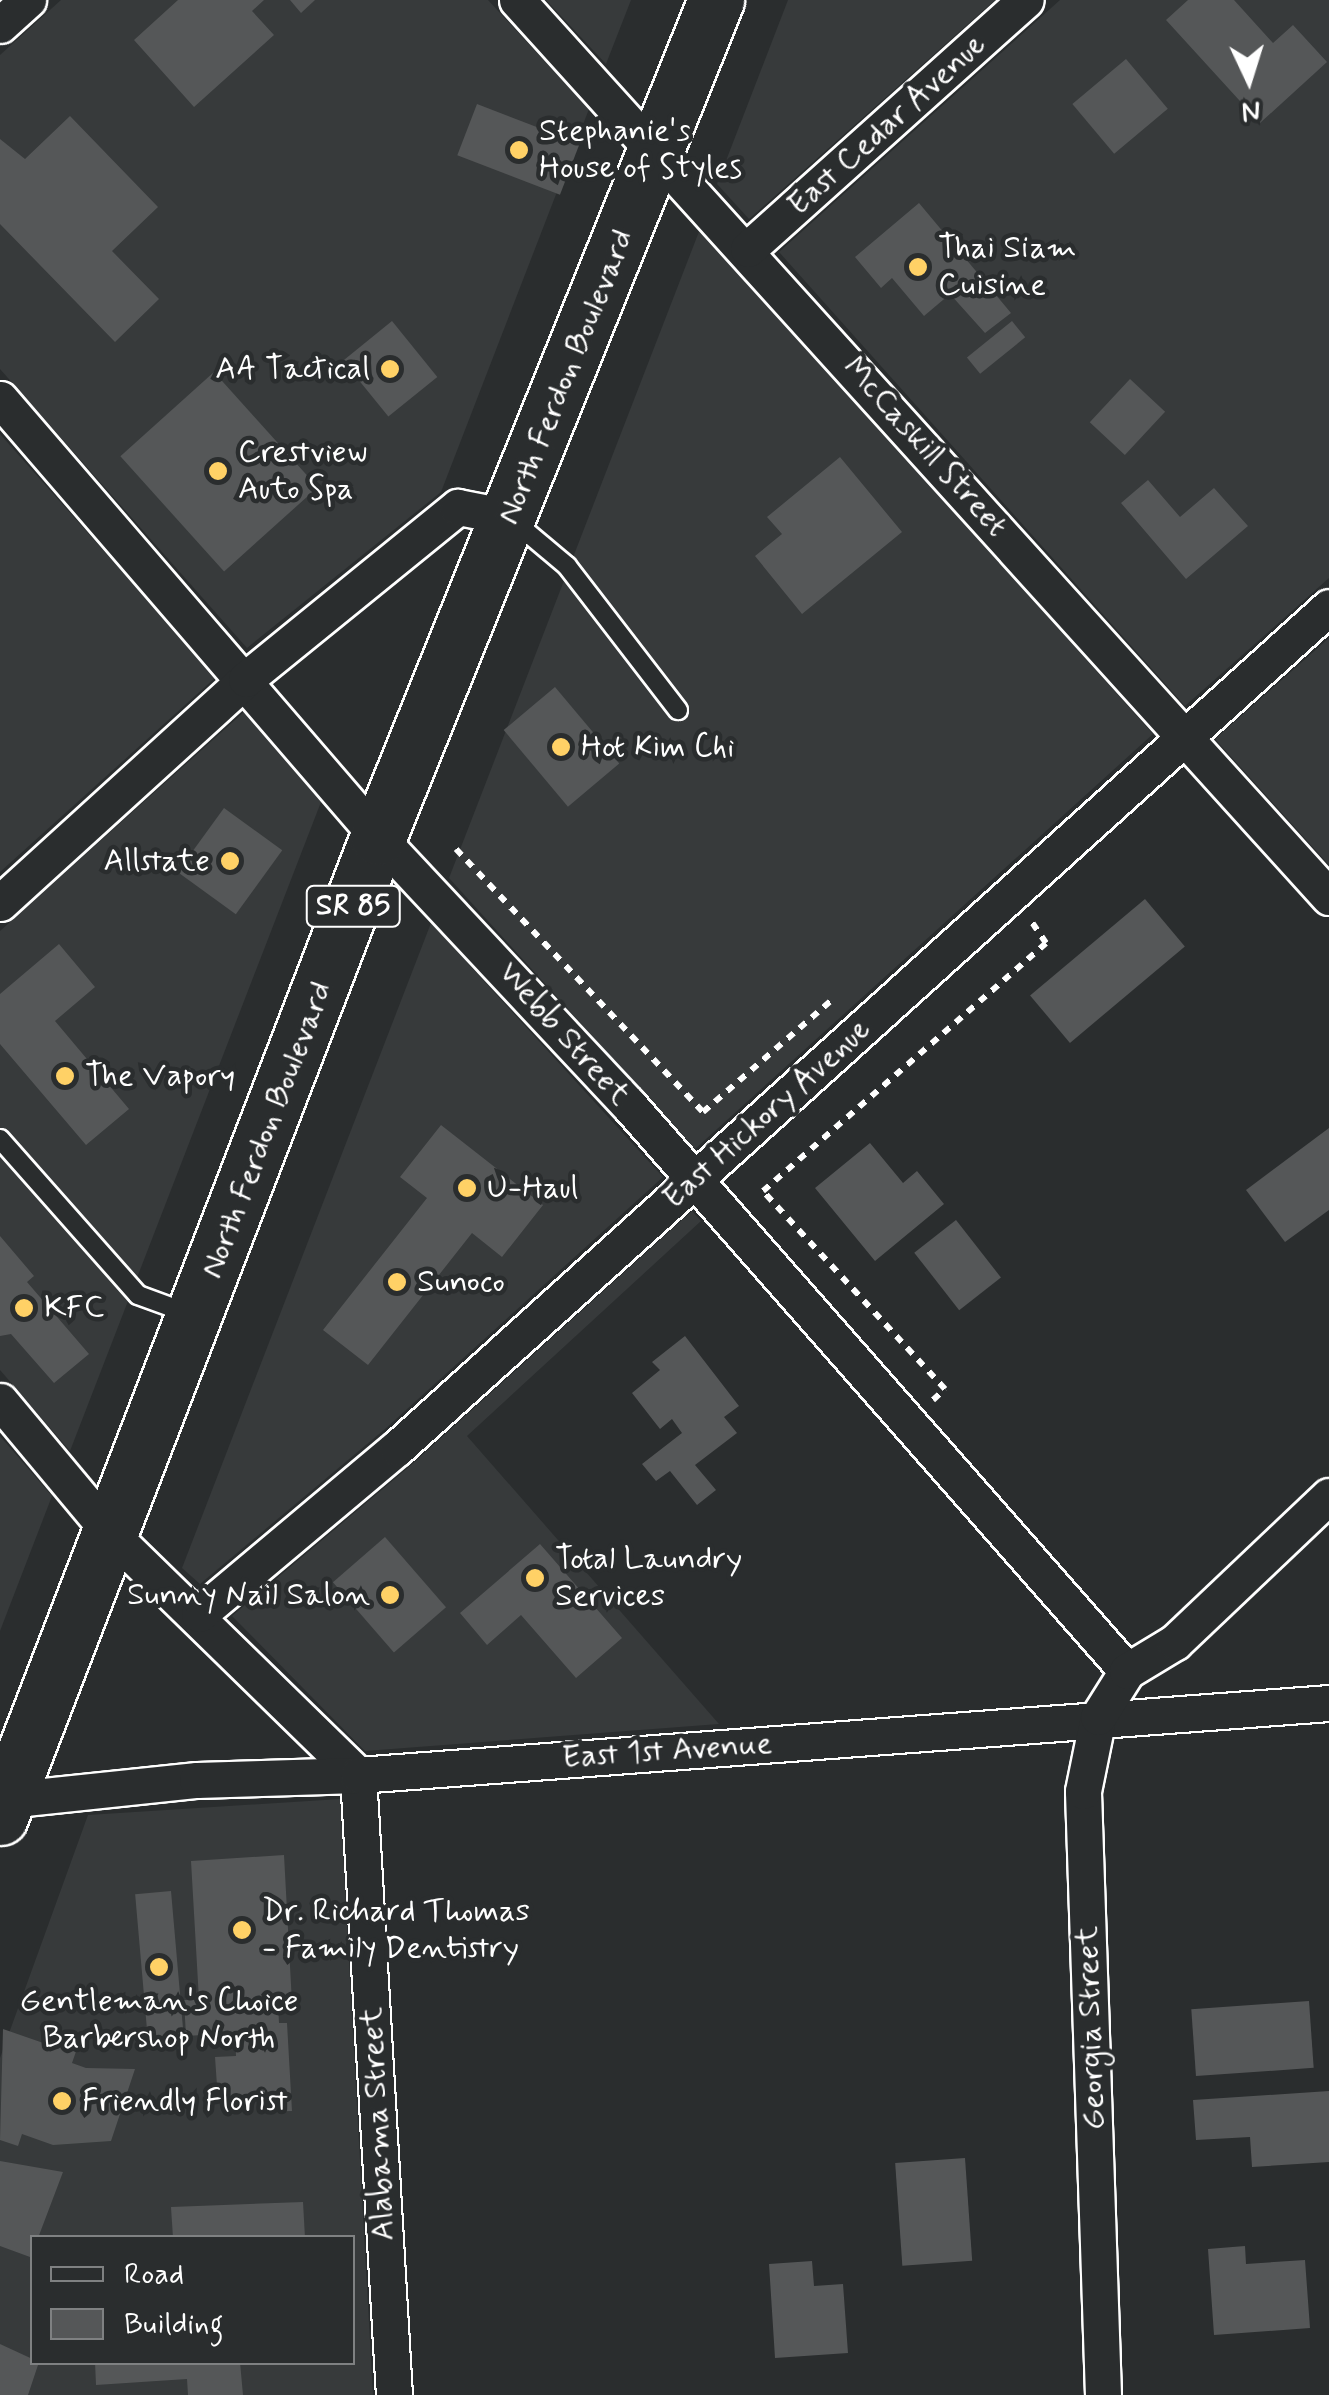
<!DOCTYPE html>
<style>
body{margin:0}
#map{position:relative;width:1329px;height:2395px;overflow:hidden;background:#2a2d2e;font-family:Mynerve,sans-serif}
div>[style]{position:absolute}
[style*='--x']{left:calc(var(--x)*1px);top:calc(var(--y)*1px);width:calc(var(--w)*1px);rotate:calc(var(--a)*1deg)}
.built>*{inset:0;background:#373a3b}
.building>*{inset:0;background:#555758;transform-origin:0 0}
.path>*{height:6px;margin-top:-3px;transform-origin:0;background:repeating-linear-gradient(90deg,#fff 0 8px,transparent 0 16px)}
.roads{filter:drop-shadow(2px 0 #fff) drop-shadow(-2px 0 #fff) drop-shadow(0 2px #fff) drop-shadow(0 -2px #fff)}
.lane>*{height:18px;margin:-9px;padding:0 9px;transform-origin:9px;border-radius:9px;background:#2a2d2e}
.street>*{height:35px;margin:-17.5px;padding:0 17.5px;transform-origin:17.5px;border-radius:17.5px;background:#2a2d2e}
.primary>*{height:55px;margin:-27.5px;padding:0 27.5px;transform-origin:27.5px;border-radius:27.5px;background:#2a2d2e}
.dots>*{width:28px;height:28px;translate:-50% -50%;box-sizing:border-box;border:5px solid #2a2d2e;border-radius:50%}
span{translate:-50% -50%;white-space:nowrap;text-align:center;line-height:1.15;-webkit-text-stroke:9px #2a2d2e;paint-order:stroke}
.shield-label span{padding:2px 8px;background:#2a2d2e;border:2px solid;border-radius:8px;-webkit-text-stroke-width:0}
.shield-label{font-size:30px;color:#fff;font-weight:700}
.street-label{font-size:32px;color:#fff}
.poi-label{font-size:32px;color:#fff}
.left{translate:0 -50%;text-align:left}
.right{translate:-100% -50%;text-align:right}
.legend{position:absolute;left:30px;top:2235px;width:325px;height:130px;box-sizing:border-box;background:#2a2d2e;border:2px solid #7f8182;margin:0;padding:12px 18px;list-style:none;font-size:30px;color:#fff}
.legend li{display:flex;align-items:center;gap:20px;height:50px}
.legend b{width:50px;border:2px solid #7f8182}
.north{position:absolute;left:1199px;top:30px;width:100px;height:100px;-webkit-text-stroke:8px #2a2d2e;paint-order:stroke;rotate:176deg;font-size:28px;font-weight:700;line-height:40px;text-align:center;color:#fff}
.north::after{content:'';display:block;margin:auto;width:35px;height:45px;background:#fff;clip-path:polygon(50% 0,100% 100%,50% 72%,0 100%)}
</style>
<div id="map">
<div class="built">
<div style="clip-path:polygon(61px 0,488px 0,589px 109px,441px 492px,247px 648px,0 369px,0 55px)"></div>
<div style="clip-path:polygon(546px 0,631px 0,606px 64px)"></div>
<div style="clip-path:polygon(788px 0,995px 0,749px 219px,717px 184px)"></div>
<div style="clip-path:polygon(1060px 0,1329px 0,1329px 578px,1185px 706px,779px 252px)"></div>
<div style="clip-path:polygon(700px 229px,1153px 734px,695px 1149px,449px 878px)"></div>
<div style="clip-path:polygon(0 434px,216px 677px,0 872px)"></div>
<div style="clip-path:polygon(1329px 638px,1329px 865px,1215px 739px)"></div>
<div style="clip-path:polygon(245px 711px,321px 802px,70px 1451px,0 1370px,0 931px)"></div>
<div style="clip-path:polygon(431px 923px,663px 1177px,385px 1429px,200px 1584px,182px 1568px)"></div>
<div style="clip-path:polygon(692px 1211px,701px 1221px,467px 1436px,719px 1724px,365px 1751px,232px 1616px,410px 1466px)"></div>
<div style="clip-path:polygon(0 1436px,52px 1496px,0 1631px)"></div>
<div style="clip-path:polygon(evenodd,340px 1799px,373px 2395px,0 2395px,0 2058px,88px 1815px,340px 1799px,32px 2238px,352px 2238px,352px 2362px,32px 2362px,32px 2238px)"></div>
</div>
<div class="building">
<div style="clip-path:polygon(178px 0,264px 0,252px 11px,274px 35px,194px 107px,134px 40px)"></div>
<div style="clip-path:polygon(290px 0,315px 0,301px 13px)"></div>
<div style="clip-path:polygon(1188px 0,1234px 0,1273px 43px,1293px 25px,1327px 62px,1260px 123px,1166px 20px)"></div>
<div style="left:1126px;top:59px;width:65px;height:70px;rotate:50deg"></div>
<div style="left:477px;top:104px;width:110px;height:55px;rotate:21deg"></div>
<div style="clip-path:polygon(70px 116px,158px 207px,112px 251px,159px 299px,115px 342px,0 224px,0 139px,25px 159px)"></div>
<div style="clip-path:polygon(919px 203px,1011px 313px,985px 333px,950px 294px,924px 316px,892px 278px,881px 288px,855px 257px)"></div>
<div style="left:392px;top:321px;width:72px;height:63px;rotate:51deg"></div>
<div style="left:1012px;top:321px;width:21px;height:58px;rotate:51deg"></div>
<div style="left:214px;top:372px;width:155px;height:126px;rotate:48deg"></div>
<div style="left:1130px;top:379px;width:48px;height:59px;rotate:43deg"></div>
<div style="clip-path:polygon(840px 457px,902px 532px,802px 614px,755px 556px,782px 534px,767px 517px)"></div>
<div style="clip-path:polygon(1148px 480px,1180px 517px,1214px 488px,1248px 526px,1186px 579px,1121px 503px)"></div>
<div style="left:555px;top:687px;width:100px;height:67px;rotate:50deg"></div>
<div style="left:224px;top:808px;width:72px;height:79px;rotate:36deg"></div>
<div style="left:1145px;top:899px;width:62px;height:150px;rotate:50deg"></div>
<div style="clip-path:polygon(59px 944px,95px 987px,55px 1021px,129px 1109px,86px 1145px,0 1044px,0 994px)"></div>
<div style="clip-path:polygon(441px 1125px,543px 1205px,502px 1257px,472px 1233px,368px 1365px,323px 1330px,427px 1198px,400px 1177px)"></div>
<div style="clip-path:polygon(1329px 1128px,1329px 1210px,1285px 1242px,1246px 1190px)"></div>
<div style="clip-path:polygon(870px 1143px,903px 1183px,917px 1171px,944px 1204px,875px 1261px,815px 1188px)"></div>
<div style="left:956px;top:1220px;width:73px;height:53px;rotate:52deg"></div>
<div style="clip-path:polygon(0 1236px,34px 1276px,27px 1282px,89px 1354px,54px 1383px,11px 1334px,0 1336px)"></div>
<div style="clip-path:polygon(685px 1336px,739px 1406px,724px 1417px,737px 1433px,695px 1465px,716px 1490px,697px 1505px,670px 1471px,656px 1481px,642px 1464px,682px 1433px,672px 1419px,660px 1429px,632px 1393px,660px 1370px,652px 1362px)"></div>
<div style="left:385px;top:1537px;width:93px;height:69px;rotate:49deg"></div>
<div style="clip-path:polygon(540px 1544px,622px 1638px,576px 1678px,521px 1615px,487px 1645px,460px 1613px)"></div>
<div style="clip-path:polygon(284px 1855px,292px 2003px,278px 2003px,279px 2023px,287px 2023px,292px 2111px,259px 2112px,258px 2098px,218px 2100px,215px 2057px,236px 2056px,235px 2033px,186px 2036px,184px 2000px,199px 2000px,191px 1861px)"></div>
<div style="left:171px;top:1891px;width:148px;height:36px;rotate:85deg"></div>
<div style="left:1309px;top:2001px;width:67px;height:118px;rotate:86deg"></div>
<div style="clip-path:polygon(3px 2029px,52px 2046px,57px 2033px,80px 2040px,72px 2063px,86px 2068px,135px 2069px,111px 2141px,53px 2145px,22px 2134px,18px 2146px,0 2140px)"></div>
<div style="clip-path:polygon(1329px 2091px,1329px 2162px,1252px 2167px,1250px 2137px,1196px 2140px,1193px 2100px)"></div>
<div style="left:965px;top:2158px;width:103px;height:70px;rotate:86deg"></div>
<div style="clip-path:polygon(0 2161px,63px 2172px,38px 2238px,32px 2238px,30px 2257px,0 2246px)"></div>
<div style="clip-path:polygon(303px 2202px,305px 2238px,173px 2238px,171px 2207px)"></div>
<div style="clip-path:polygon(1245px 2246px,1246px 2264px,1305px 2260px,1310px 2328px,1214px 2335px,1208px 2249px)"></div>
<div style="clip-path:polygon(812px 2261px,814px 2286px,843px 2284px,848px 2353px,775px 2358px,769px 2264px)"></div>
<div style="clip-path:polygon(0 2344px,39px 2362px,28px 2395px,0 2395px)"></div>
<div style="clip-path:polygon(95px 2362px,240px 2362px,243px 2395px,188px 2395px,187px 2379px,96px 2385px)"></div>
</div>
<div class="path">
<div style="--x:456;--y:849;--w:361;--a:46.8"></div>
<div style="--x:703;--y:1112;--w:174;--a:-41"></div>
<div style="--x:933;--y:1400;--w:16;--a:-43"></div>
<div style="--x:945;--y:1389;--w:269;--a:-132.6"></div>
<div style="--x:763;--y:1191;--w:376;--a:-41.2"></div>
<div style="--x:1046;--y:943;--w:27;--a:-124"></div>
</div>
<div class="roads">
<div class="lane">
<div style="--x:511;--y:519;--w:73;--a:40"></div>
<div style="--x:567;--y:566;--w:182;--a:52.4"></div>
<div style="--x:0;--y:1139;--w:208;--a:48.5"></div>
<div style="--x:138;--y:1295;--w:55;--a:20.1"></div>
</div>
<div class="street">
<div style="--x:517;--y:0;--w:1210;--a:47.85"></div>
<div style="--x:0;--y:25;--w:38;--a:-42"></div>
<div style="--x:748;--y:249;--w:373;--a:-41.9"></div>
<div style="--x:0;--y:399;--w:579;--a:49.21"></div>
<div style="--x:378;--y:837;--w:366;--a:46.9"></div>
<div style="--x:628;--y:1104;--w:755;--a:48.65"></div>
<div style="--x:0;--y:903;--w:333;--a:-42.3"></div>
<div style="--x:246;--y:679;--w:273;--a:-39.1"></div>
<div style="--x:458;--y:507;--w:52;--a:11.1"></div>
<div style="--x:0;--y:1401;--w:176;--a:50.1"></div>
<div style="--x:113;--y:1536;--w:342;--a:44.3"></div>
<div style="--x:358;--y:1775;--w:621;--a:86.68"></div>
<div style="--x:199;--y:1614;--w:258;--a:-40"></div>
<div style="--x:397;--y:1448;--w:1255;--a:-42.06"></div>
<div style="--x:6;--y:1800;--w:192;--a:-6"></div>
<div style="--x:197;--y:1780;--w:161;--a:-1.8"></div>
<div style="--x:358;--y:1775;--w:974;--a:-4.24"></div>
<div style="--x:1103;--y:2395;--w:604;--a:-91.9"></div>
<div style="--x:1083;--y:1791;--w:76;--a:-78.5"></div>
<div style="--x:1098;--y:1717;--w:54;--a:-57.8"></div>
<div style="--x:1127;--y:1671;--w:56;--a:-31.1"></div>
<div style="--x:1175;--y:1642;--w:212;--a:-43.5"></div>
</div>
<div class="primary">
<div style="--x:0;--y:1817;--w:1050;--a:-68.91"></div>
<div style="--x:378;--y:837;--w:903;--a:-68.01"></div>
</div>
</div>
<div class="dots">
<div style="left:519px;top:150px;background:#ffd166"></div>
<div style="left:918px;top:267px;background:#ffd166"></div>
<div style="left:390px;top:369px;background:#ffd166"></div>
<div style="left:218px;top:471px;background:#ffd166"></div>
<div style="left:561px;top:747px;background:#ffd166"></div>
<div style="left:230px;top:861px;background:#ffd166"></div>
<div style="left:65px;top:1076px;background:#ffd166"></div>
<div style="left:467px;top:1188px;background:#ffd166"></div>
<div style="left:397px;top:1282px;background:#ffd166"></div>
<div style="left:24px;top:1308px;background:#ffd166"></div>
<div style="left:535px;top:1578px;background:#ffd166"></div>
<div style="left:390px;top:1595px;background:#ffd166"></div>
<div style="left:242px;top:1930px;background:#ffd166"></div>
<div style="left:159px;top:1967px;background:#ffd166"></div>
<div style="left:62px;top:2101px;background:#ffd166"></div>
</div>
<div class="shield-label">
<span style="left:353px;top:906px">SR 85</span>
</div>
<div class="street-label">
<span style="left:887px;top:125px;rotate:-42deg">East Cedar Avenue</span>
<span style="left:566px;top:377px;rotate:-68deg">North Ferdon Boulevard</span>
<span style="left:925px;top:447px;rotate:48deg">McCaskill Street</span>
<span style="left:564px;top:1034px;rotate:48deg">Webb Street</span>
<span style="left:767px;top:1114px;rotate:-42deg">East Hickory Avenue</span>
<span style="left:267px;top:1130px;rotate:-69deg">North Ferdon Boulevard</span>
<span style="left:667px;top:1751px;rotate:-4deg">East 1st Avenue</span>
<span style="left:1091px;top:2028px;rotate:-92deg">Georgia Street</span>
<span style="left:378px;top:2124px;rotate:-93deg">Alabama Street</span>
</div>
<div class="poi-label">
<span class="left" style="left:539px;top:150px">Stephanie's<br>House of Styles</span>
<span class="left" style="left:938px;top:267px">Thai Siam<br>Cuisine</span>
<span class="right" style="left:370px;top:369px">AA Tactical</span>
<span class="left" style="left:238px;top:471px">Crestview<br>Auto Spa</span>
<span class="left" style="left:581px;top:747px">Hot Kim Chi</span>
<span class="right" style="left:210px;top:861px">Allstate</span>
<span class="left" style="left:85px;top:1076px">The Vapory</span>
<span class="left" style="left:487px;top:1188px">U-Haul</span>
<span class="left" style="left:417px;top:1282px">Sunoco</span>
<span class="left" style="left:44px;top:1308px">KFC</span>
<span class="left" style="left:555px;top:1578px">Total Laundry<br>Services</span>
<span class="right" style="left:370px;top:1595px">Sunny Nail Salon</span>
<span class="left" style="left:262px;top:1930px">Dr. Richard Thomas<br>- Family Dentistry</span>
<span style="left:159px;top:2020px">Gentleman's Choice<br>Barbershop North</span>
<span class="left" style="left:82px;top:2101px">Friendly Florist</span>
</div>
<ul class="legend">
<li><b style="height:12px;background:#2a2d2e"></b>Road</li>
<li><b style="height:28px;background:#555758"></b>Building</li>
</ul>
<div class="north">N</div>
</div>
